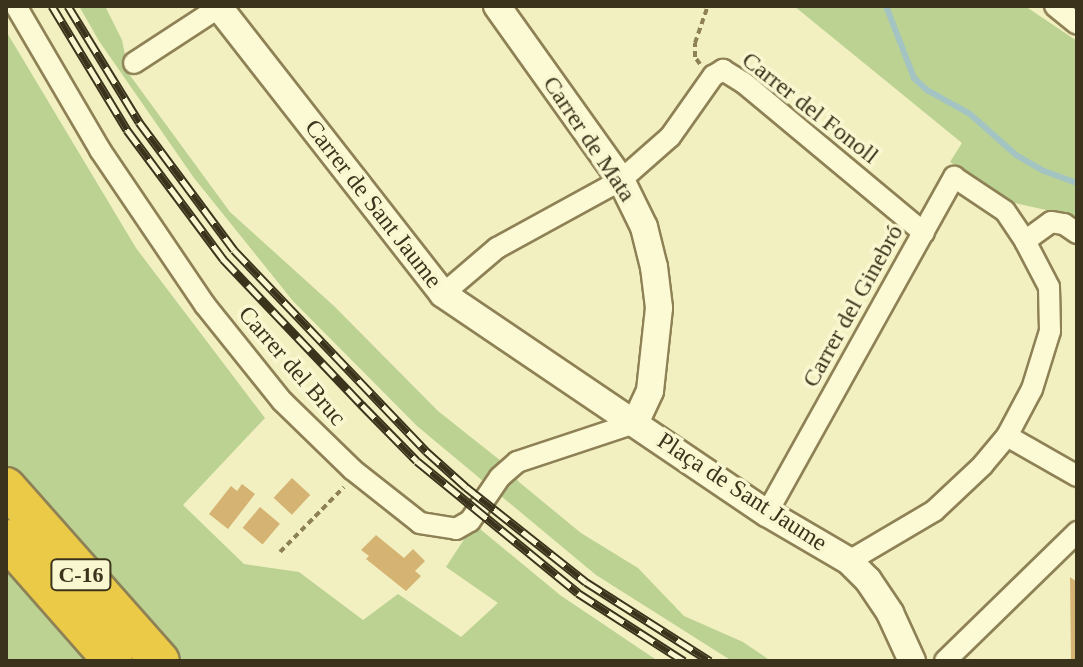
<!DOCTYPE html>
<meta charset="utf-8">
<style>
body{margin:0}
#map{position:relative;width:1083px;height:667px;overflow:hidden;background:#f2f0c0;font-family:"Times New Roman",serif}
div>[style]{position:absolute}
[style*='--x']{left:calc(var(--x)*1px);top:calc(var(--y)*1px);width:calc(var(--w)*1px);rotate:calc(var(--a)*1deg)}
.green>*{inset:0;background:#bbd293}
.stream>*{height:6px;margin:-3px;padding:0 3px;transform-origin:3px;border-radius:3px;background:#a3c4c2}
.building>*{inset:0;background:#d5b372;transform-origin:0 0}
.path>*{height:4px;margin-top:-2px;transform-origin:0;background:repeating-linear-gradient(90deg,#8e8156 0 6px,transparent 0 10px)}
.roads{filter:drop-shadow(2px 0 #8e8156) drop-shadow(-2px 0 #8e8156) drop-shadow(0 2px #8e8156) drop-shadow(0 -2px #8e8156)}
.minor>*{height:20px;margin:-10px;padding:0 10px;transform-origin:10px;border-radius:10px;background:#fcfad4}
.tertiary>*{height:26px;margin:-13px;padding:0 13px;transform-origin:13px;border-radius:13px;background:#fcfad4}
.motorway>*{height:38px;margin:-19px;padding:0 19px;transform-origin:19px;border-radius:19px;background:#ebca47}
.rail>*{height:9px;margin-top:-4.5px;transform-origin:0;background:repeating-linear-gradient(90deg,#f9f7d0 0 18px,#3c331c 0 36px);box-sizing:border-box;border-block:2px solid #3c331c}
span{translate:-50% -50%;white-space:nowrap;text-align:center;line-height:1.15;-webkit-text-stroke:7px #f9f7d0;paint-order:stroke}
.shield-label span{padding:2px 6px;background:#f9f7d0;border:2px solid;border-radius:6px;-webkit-text-stroke-width:0}
.shield-label{font-size:22px;color:#3c331c;font-weight:700}
.street-label{font-size:24px;color:#3c331c}
.frame{position:absolute;inset:0;border:8px solid #3c331c;pointer-events:none}
</style>
<div id="map">
<div class="green">
<div style="clip-path:polygon(79px 6px,105px 6px,122px 40px,129px 74px,230px 212px,334px 306px,438px 411px,506px 465px,519px 482px,581px 533px,638px 568px,684px 616px,743px 642px,771px 661px,732px 661px,596px 575px,417px 426px,293px 301px,194px 178px,99px 41px)"></div>
<div style="clip-path:polygon(794px 6px,1025px 6px,1077px 41px,1077px 217px,1015px 203px,950px 162px,962px 143px)"></div>
<div style="clip-path:polygon(6px 31px,136px 248px,265px 418px,183px 505px,244px 564px,299px 572px,363px 620px,398px 594px,461px 637px,498px 603px,446px 567px,474px 524px,560px 595px,658px 661px,6px 661px)"></div>
</div>
<div class="stream">
<div style="--x:886;--y:6;--w:77;--a:68.7"></div>
<div style="--x:914;--y:78;--w:18;--a:43"></div>
<div style="--x:927;--y:90;--w:49;--a:29.2"></div>
<div style="--x:970;--y:114;--w:62;--a:41.7"></div>
<div style="--x:1016;--y:155;--w:32;--a:30"></div>
<div style="--x:1044;--y:171;--w:35;--a:20"></div>
</div>
<div class="building">
<div style="left:292px;top:478px;width:25px;height:27px;rotate:43deg"></div>
<div style="clip-path:polygon(242px 484px,255px 494px,228px 529px,209px 514px,231px 486px,237px 491px)"></div>
<div style="left:260px;top:507px;width:26px;height:27px;rotate:40deg"></div>
<div style="clip-path:polygon(376px 535px,404px 558px,413px 549px,425px 561px,415px 571px,421px 576px,406px 591px,366px 559px,369px 556px,361px 550px)"></div>
<div style="clip-path:polygon(1070px 577px,1077px 582px,1077px 661px,1071px 661px)"></div>
</div>
<div class="path">
<div style="--x:700;--y:64;--w:9;--a:-126"></div>
<div style="--x:695;--y:57;--w:14;--a:-90"></div>
<div style="--x:695;--y:43;--w:39;--a:-71"></div>
<div style="--x:280;--y:552;--w:91;--a:-45.4"></div>
</div>
<div class="roads">
<div class="minor">
<div style="--x:16;--y:6;--w:167;--a:59.7"></div>
<div style="--x:100;--y:150;--w:187;--a:55.9"></div>
<div style="--x:205;--y:305;--w:123;--a:51.3"></div>
<div style="--x:282;--y:401;--w:99;--a:44.2"></div>
<div style="--x:353;--y:470;--w:85;--a:38.3"></div>
<div style="--x:420;--y:523;--w:36;--a:9"></div>
<div style="--x:456;--y:529;--w:16;--a:-30"></div>
<div style="--x:470;--y:521;--w:53;--a:-55.7"></div>
<div style="--x:500;--y:477;--w:23;--a:-41"></div>
<div style="--x:517;--y:462;--w:124;--a:-18.3"></div>
<div style="--x:1055;--y:6;--w:28;--a:39"></div>
<div style="--x:134;--y:63;--w:104;--a:-33.2"></div>
<div style="--x:1025;--y:241;--w:32;--a:-36"></div>
<div style="--x:1051;--y:222;--w:13;--a:9"></div>
<div style="--x:1064;--y:224;--w:16;--a:35"></div>
<div style="--x:443;--y:294;--w:71;--a:-40.4"></div>
<div style="--x:497;--y:248;--w:141;--a:-28.7"></div>
<div style="--x:621;--y:180;--w:65;--a:-41.3"></div>
<div style="--x:670;--y:137;--w:75;--a:-54.8"></div>
<div style="--x:713;--y:76;--w:12;--a:-31"></div>
<div style="--x:723;--y:70;--w:25;--a:32"></div>
<div style="--x:744;--y:83;--w:234;--a:39.8"></div>
<div style="--x:1007;--y:436;--w:81;--a:29.7"></div>
<div style="--x:767;--y:513;--w:385;--a:-60.9"></div>
<div style="--x:954;--y:177;--w:61;--a:33.7"></div>
<div style="--x:1005;--y:211;--w:36;--a:56"></div>
<div style="--x:1025;--y:241;--w:52;--a:62.4"></div>
<div style="--x:1049;--y:287;--w:44;--a:88.7"></div>
<div style="--x:1050;--y:331;--w:61;--a:107.2"></div>
<div style="--x:1032;--y:389;--w:53;--a:118"></div>
<div style="--x:1007;--y:436;--w:38;--a:130"></div>
<div style="--x:983;--y:465;--w:67;--a:136.8"></div>
<div style="--x:934;--y:511;--w:99;--a:149.5"></div>
<div style="--x:945;--y:661;--w:185;--a:-44.3"></div>
</div>
<div class="tertiary">
<div style="--x:218;--y:6;--w:365;--a:52"></div>
<div style="--x:443;--y:294;--w:391;--a:34.1"></div>
<div style="--x:767;--y:513;--w:95;--a:30.3"></div>
<div style="--x:849;--y:561;--w:27;--a:45"></div>
<div style="--x:868;--y:580;--w:40;--a:56"></div>
<div style="--x:890;--y:613;--w:53;--a:65.4"></div>
<div style="--x:497;--y:6;--w:214;--a:54.5"></div>
<div style="--x:621;--y:180;--w:52;--a:63.9"></div>
<div style="--x:644;--y:227;--w:41;--a:76"></div>
<div style="--x:654;--y:267;--w:41;--a:83"></div>
<div style="--x:659;--y:308;--w:83;--a:96.2"></div>
<div style="--x:650;--y:391;--w:35;--a:115"></div>
</div>
<div class="motorway">
<div style="--x:6;--y:487;--w:232;--a:48.5"></div>
<div style="--x:6;--y:539;--w:162;--a:48.7"></div>
</div>
</div>
<div class="rail">
<div style="--x:52;--y:6;--w:145;--a:58.8"></div>
<div style="--x:127;--y:130;--w:161;--a:53.3"></div>
<div style="--x:223;--y:259;--w:202;--a:46.4"></div>
<div style="--x:362;--y:405;--w:78;--a:45.5"></div>
<div style="--x:417;--y:461;--w:208;--a:39.3"></div>
<div style="--x:578;--y:593;--w:126;--a:32.7"></div>
<div style="--x:68;--y:6;--w:136;--a:58.5"></div>
<div style="--x:139;--y:122;--w:159;--a:53.4"></div>
<div style="--x:234;--y:250;--w:278;--a:46.3"></div>
<div style="--x:426;--y:451;--w:54;--a:42"></div>
<div style="--x:466;--y:487;--w:153;--a:38.4"></div>
<div style="--x:586;--y:582;--w:147;--a:32.5"></div>
</div>
<div class="shield-label">
<span style="left:81px;top:575px">C-16</span>
</div>
<div class="street-label">
<span style="left:810px;top:108px;rotate:38deg">Carrer del Fonoll</span>
<span style="left:589px;top:139px;rotate:56deg">Carrer de Mata</span>
<span style="left:373px;top:204px;rotate:52deg">Carrer de Sant Jaume</span>
<span style="left:853px;top:306px;rotate:-61deg">Carrer del Ginebró</span>
<span style="left:292px;top:366px;rotate:49deg">Carrer del Bruc</span>
<span style="left:742px;top:492px;rotate:33deg">Plaça de Sant Jaume</span>
</div>
<div class="frame"></div>
</div>
